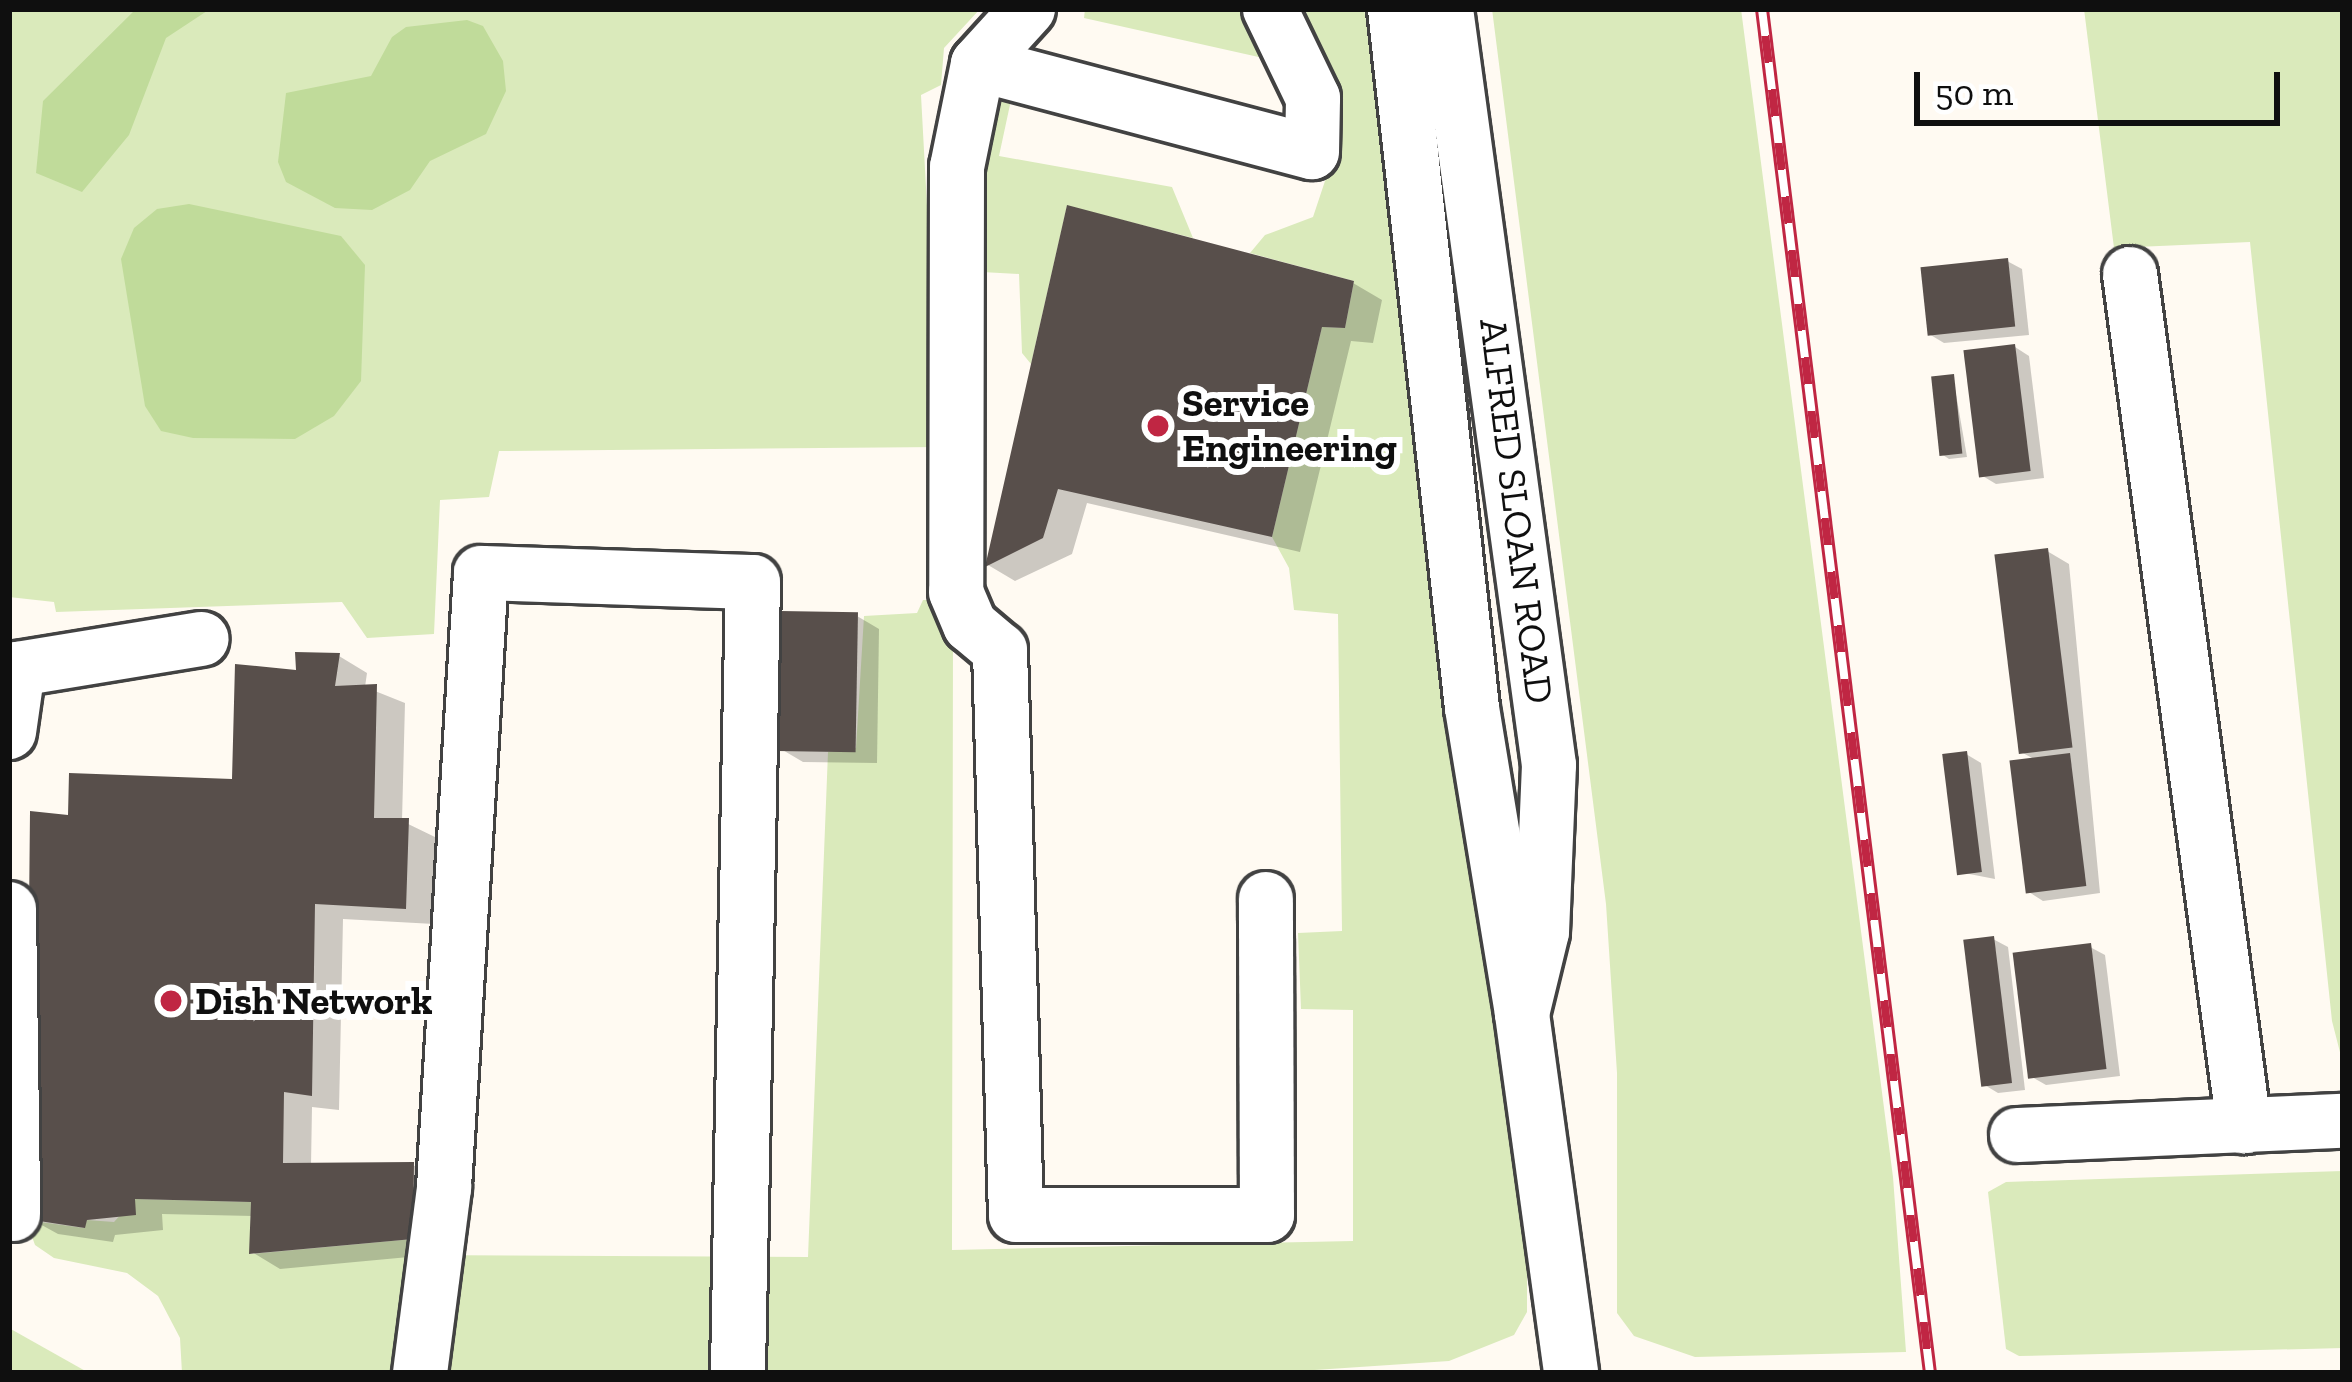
<!DOCTYPE html>
<style>
body{margin:0}
#map{position:relative;width:2352px;height:1382px;overflow:hidden;background:#fffaf2;font-family:"Zilla Slab",serif}
div>[style]{position:absolute}
[style*='--x']{left:calc(var(--x)*1px);top:calc(var(--y)*1px);width:calc(var(--w)*1px);rotate:calc(var(--a)*1deg)}
.green>*{inset:0;background:#daeabb}
.forest>*{inset:0;background:#c0db9a}
.shadow>*{inset:0;background:#0003}
.building>*{inset:0;background:#584f4b;transform-origin:0 0}
.roads{filter:drop-shadow(3px 0 #424242) drop-shadow(-3px 0 #424242) drop-shadow(0 3px #424242) drop-shadow(0 -3px #424242)}
.minor>*{height:54px;margin:-27px;padding:0 27px;transform-origin:27px;border-radius:27px;background:#fff}
.rail>*{height:14px;margin-top:-7px;transform-origin:0;background:repeating-linear-gradient(90deg,#fff 0 27px,#c02643 0 54px);box-sizing:border-box;border-block:3px solid #c02643}
.dots>*{width:33px;height:33px;translate:-50% -50%;box-sizing:border-box;border:6px solid #fff;border-radius:50%}
span{translate:-50% -50%;white-space:nowrap;text-align:center;line-height:1.15;-webkit-text-stroke:12px #fff;paint-order:stroke}
.poi-label{font-size:39px;color:#0f0f0f;font-weight:700}
.left{translate:0 -50%;text-align:left}
.street-label{font-size:39px;color:#0f0f0f}
.frame{position:absolute;inset:0;border:12px solid #0f0f0f;pointer-events:none}
.scale{position:absolute;left:1914px;top:72px;width:366px;height:54px;box-sizing:border-box;border:6px solid #0f0f0f;border-top:0;padding-left:15px;font-size:36px;line-height:42px;white-space:nowrap;color:#0f0f0f;-webkit-text-stroke:9px #fff;paint-order:stroke}
</style>
<div id="map">
<div class="green">
<div style="clip-path:polygon(9px 9px,980px 9px,944px 48px,941px 85px,921px 95px,940px 447px,499px 451px,489px 497px,440px 500px,434px 634px,367px 638px,342px 602px,56px 612px,54px 602px,9px 597px)"></div>
<div style="clip-path:polygon(1085px 9px,1250px 9px,1276px 61px,1084px 18px)"></div>
<div style="clip-path:polygon(1305px 9px,1364px 9px,1404px 230px,1527px 1217px,1527px 1312px,1514px 1335px,1449px 1361px,1269px 1373px,182px 1373px,180px 1338px,158px 1296px,127px 1273px,54px 1258px,35px 1245px,26px 1220px,84px 1228px,87px 1220px,114px 1222px,135px 1199px,251px 1202px,250px 1254px,413px 1239px,417px 1255px,808px 1257px,828px 752px,856px 748px,864px 616px,917px 613px,923px 600px,942px 600px,953px 636px,952px 1250px,1353px 1241px,1353px 1010px,1301px 1009px,1298px 933px,1342px 931px,1338px 614px,1294px 610px,1289px 568px,1272px 537px,1322px 327px,1345px 328px,1354px 281px,1250px 253px,1265px 235px,1313px 217px,1337px 145px,1341px 114px)"></div>
<div style="clip-path:polygon(1492px 9px,1741px 9px,1893px 1177px,1906px 1352px,1695px 1357px,1634px 1336px,1617px 1313px,1617px 1073px,1606px 904px)"></div>
<div style="clip-path:polygon(2084px 9px,2343px 9px,2343px 1064px,2332px 1021px,2250px 242px,2114px 248px)"></div>
<div style="clip-path:polygon(1004px 97px,1011px 100px,999px 156px,1172px 187px,1193px 238px,1067px 206px,1031px 364px,1022px 353px,1019px 274px,982px 272px,979px 155px,993px 107px)"></div>
<div style="clip-path:polygon(2343px 1171px,2343px 1348px,2019px 1356px,2006px 1349px,1988px 1192px,2006px 1182px)"></div>
<div style="clip-path:polygon(9px 1328px,89px 1373px,9px 1373px)"></div>
</div>
<div class="forest">
<div style="clip-path:polygon(136px 9px,210px 9px,166px 38px,129px 135px,82px 192px,36px 173px,43px 101px)"></div>
<div style="clip-path:polygon(467px 20px,483px 26px,503px 61px,506px 91px,486px 134px,430px 161px,410px 190px,372px 210px,335px 208px,286px 182px,278px 162px,286px 93px,371px 76px,392px 37px,406px 27px)"></div>
<div style="clip-path:polygon(189px 204px,341px 236px,365px 265px,361px 381px,334px 416px,295px 439px,193px 438px,161px 431px,145px 406px,121px 259px,134px 228px,157px 209px)"></div>
</div>
<div class="shadow">
<div style="clip-path:polygon(1069px 209px,1353px 283px,1382px 300px,1373px 343px,1351px 341px,1300px 552px,1087px 503px,1072px 554px,1015px 581px,988px 565px)"></div>
<div style="clip-path:polygon(2007px 261px,2022px 269px,2029px 335px,1944px 343px,1929px 334px)"></div>
<div style="clip-path:polygon(2015px 347px,2029px 356px,2044px 478px,1996px 484px,1981px 475px)"></div>
<div style="clip-path:polygon(1953px 377px,1967px 457px,1949px 459px,1943px 455px)"></div>
<div style="clip-path:polygon(2047px 551px,2069px 564px,2100px 893px,2043px 901px,2029px 892px,2036px 760px,2021px 752px)"></div>
<div style="clip-path:polygon(857px 616px,879px 629px,877px 763px,803px 762px,781px 749px)"></div>
<div style="clip-path:polygon(339px 656px,367px 673px,365px 687px,405px 703px,402px 821px,437px 838px,434px 924px,343px 919px,339px 1110px,312px 1107px,311px 1166px,413px 1165px,442px 1182px,441px 1254px,280px 1269px,252px 1252px,253px 1216px,162px 1214px,163px 1230px,115px 1235px,113px 1242px,58px 1234px,29px 1218px,71px 819px,235px 782px,299px 674px)"></div>
<div style="clip-path:polygon(1966px 754px,1981px 763px,1995px 879px,1959px 872px)"></div>
<div style="clip-path:polygon(1993px 939px,2008px 947px,2025px 1090px,1998px 1093px,1983px 1084px)"></div>
<div style="clip-path:polygon(2090px 947px,2105px 955px,2120px 1076px,2046px 1085px,2032px 1077px)"></div>
</div>
<div class="building">
<div style="clip-path:polygon(1067px 205px,1354px 281px,1345px 328px,1322px 327px,1272px 537px,1058px 489px,1043px 538px,985px 567px)"></div>
<div style="left:2008px;top:258px;width:69px;height:88px;rotate:84deg"></div>
<div style="left:2015px;top:344px;width:128px;height:52px;rotate:83deg"></div>
<div style="left:1954px;top:374px;width:80px;height:23px;rotate:84deg"></div>
<div style="left:2048px;top:548px;width:201px;height:54px;rotate:83deg"></div>
<div style="left:780px;top:611px;width:78px;height:140px;rotate:1deg"></div>
<div style="clip-path:polygon(295px 652px,340px 653px,335px 686px,377px 684px,374px 818px,409px 818px,406px 909px,315px 904px,312px 1096px,284px 1092px,283px 1163px,414px 1162px,413px 1239px,249px 1254px,251px 1202px,135px 1199px,136px 1215px,87px 1220px,85px 1228px,26px 1219px,30px 811px,68px 815px,69px 773px,232px 779px,235px 664px,296px 670px)"></div>
<div style="left:1967px;top:751px;width:122px;height:25px;rotate:83deg"></div>
<div style="left:2070px;top:753px;width:134px;height:61px;rotate:83deg"></div>
<div style="left:1994px;top:936px;width:148px;height:31px;rotate:83deg"></div>
<div style="left:2091px;top:943px;width:127px;height:79px;rotate:83deg"></div>
</div>
<div class="roads">
<div class="minor">
<div style="--x:1028;--y:9;--w:74;--a:132.3"></div>
<div style="--x:978;--y:64;--w:105;--a:101.5"></div>
<div style="--x:957;--y:167;--w:425;--a:90.1"></div>
<div style="--x:956;--y:592;--w:36;--a:67"></div>
<div style="--x:970;--y:625;--w:39;--a:40"></div>
<div style="--x:1000;--y:650;--w:565;--a:88.38"></div>
<div style="--x:1016;--y:1215;--w:251;--a:0"></div>
<div style="--x:1267;--y:1215;--w:316;--a:-90.2"></div>
<div style="--x:1395;--y:9;--w:703;--a:83.71"></div>
<div style="--x:1472;--y:708;--w:310;--a:80.7"></div>
<div style="--x:1522;--y:1014;--w:84;--a:-76.3"></div>
<div style="--x:1542;--y:932;--w:167;--a:-87.6"></div>
<div style="--x:1549;--y:765;--w:763;--a:-97.76"></div>
<div style="--x:978;--y:64;--w:345;--a:14.8"></div>
<div style="--x:1312;--y:152;--w:54;--a:-88.9"></div>
<div style="--x:1313;--y:98;--w:99;--a:-115.8"></div>
<div style="--x:2130;--y:274;--w:860;--a:82.38"></div>
<div style="--x:9;--y:732;--w:64;--a:-81.9"></div>
<div style="--x:18;--y:669;--w:186;--a:-9.3"></div>
<div style="--x:9;--y:909;--w:305;--a:89.2"></div>
<div style="--x:1522;--y:1014;--w:362;--a:82.2"></div>
<div style="--x:2017;--y:1135;--w:326;--a:-2.5"></div>
<div style="--x:420;--y:1373;--w:188;--a:-82.6"></div>
<div style="--x:444;--y:1187;--w:615;--a:-86.55"></div>
<div style="--x:481;--y:573;--w:272;--a:1.9"></div>
<div style="--x:753;--y:582;--w:791;--a:91.09"></div>
</div>
</div>
<div class="rail">
<div style="--x:1762;--y:9;--w:1374;--a:82.98"></div>
</div>
<div class="dots">
<div style="left:1158px;top:426px;background:#c02643"></div>
<div style="left:171px;top:1001px;background:#c02643"></div>
</div>
<div class="poi-label">
<span class="left" style="left:1182px;top:426px">Service<br>Engineering</span>
<span class="left" style="left:195px;top:1001px">Dish Network</span>
</div>
<div class="street-label">
<span style="left:1516px;top:511px;rotate:83deg">ALFRED SLOAN ROAD</span>
</div>
<div class="frame"></div>
<div class="scale">50 m</div>
</div>
